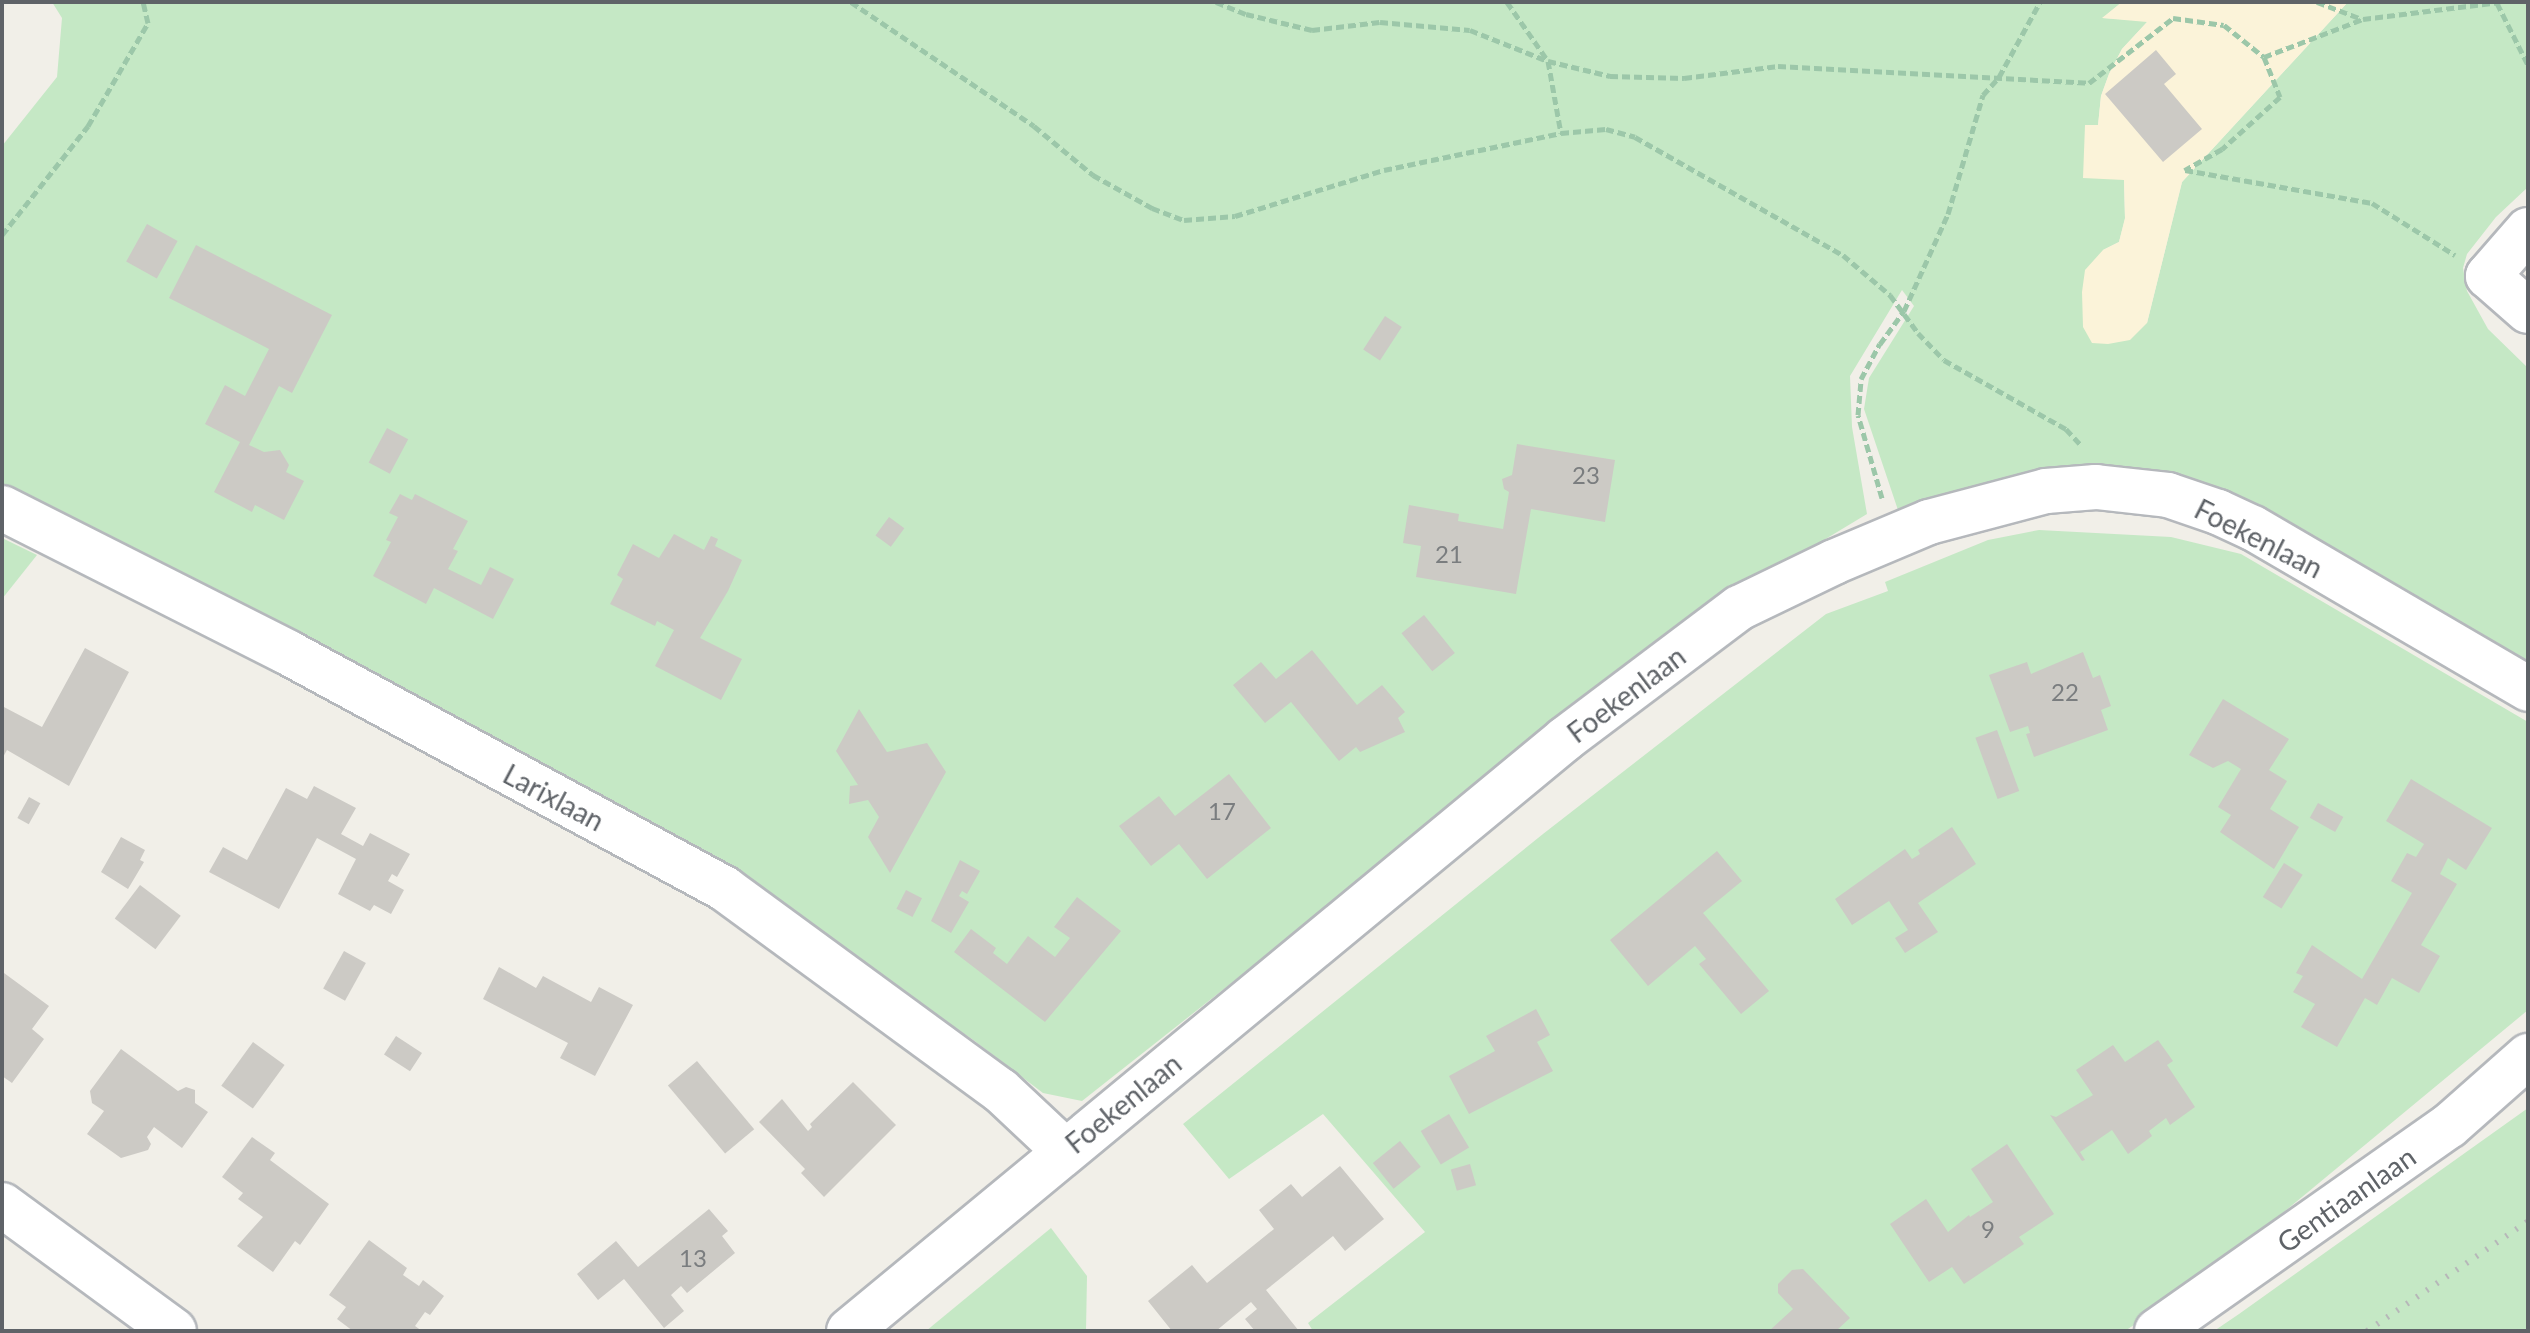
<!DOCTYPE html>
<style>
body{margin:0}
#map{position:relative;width:2530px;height:1333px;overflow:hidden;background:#f1efe8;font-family:Lato,sans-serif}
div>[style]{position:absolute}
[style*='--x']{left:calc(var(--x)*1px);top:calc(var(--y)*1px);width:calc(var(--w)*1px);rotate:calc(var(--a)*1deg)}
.green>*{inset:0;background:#c5e8c5}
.sand>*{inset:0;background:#fbf3d9}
.building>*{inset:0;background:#cccac5;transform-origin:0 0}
.path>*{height:5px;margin-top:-2.5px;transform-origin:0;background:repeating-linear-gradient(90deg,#9cc7a9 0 8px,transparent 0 12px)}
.roads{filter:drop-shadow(2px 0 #b5b8bc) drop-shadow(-2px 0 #b5b8bc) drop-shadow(0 2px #b5b8bc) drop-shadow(0 -2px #b5b8bc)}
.minor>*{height:44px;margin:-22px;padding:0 22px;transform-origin:22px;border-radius:22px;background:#fff}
.rail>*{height:6px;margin-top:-3px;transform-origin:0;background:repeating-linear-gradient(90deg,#b6b7b8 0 2px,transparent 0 12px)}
span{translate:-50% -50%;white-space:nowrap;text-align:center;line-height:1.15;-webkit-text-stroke:6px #fff;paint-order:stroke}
.number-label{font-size:24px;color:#7a7d7f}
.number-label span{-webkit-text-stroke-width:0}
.street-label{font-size:28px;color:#5f6368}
.frame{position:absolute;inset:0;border:4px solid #5f6368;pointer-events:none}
</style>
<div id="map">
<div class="green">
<div style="clip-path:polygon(52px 2px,2122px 2px,2103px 18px,2148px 21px,2122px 49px,2109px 74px,2101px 96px,2098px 126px,2085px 126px,2124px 179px,2125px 219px,2119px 242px,2103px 250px,2147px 323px,2182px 182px,2348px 2px,2528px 2px,2528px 187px,2496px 217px,2467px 254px,2463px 268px,2467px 291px,2488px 329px,2528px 368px,2528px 673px,2237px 503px,1900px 516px,1864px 409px,1869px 378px,1914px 306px,1902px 290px,1850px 376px,1852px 427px,1867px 514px,1794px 558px,1400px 850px,1082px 1101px,1043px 1093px,972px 1039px,794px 920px,518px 750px,2px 486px,2px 146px,57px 77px,62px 18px)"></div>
<div style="clip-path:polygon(2039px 530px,2171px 537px,2241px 554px,2528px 722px,2528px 1010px,2209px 1274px,2125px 1331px,1313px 1331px,1308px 1323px,1425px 1232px,1323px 1114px,1229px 1179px,1183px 1124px,1543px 834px,1826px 614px,1888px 591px,1885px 582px,1988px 540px)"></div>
<div style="clip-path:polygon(2px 538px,37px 555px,2px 599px)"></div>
<div style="clip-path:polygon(2528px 1108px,2528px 1331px,2214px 1331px,2239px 1314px)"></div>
<div style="clip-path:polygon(1051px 1228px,1087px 1276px,1086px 1331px,926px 1331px)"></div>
</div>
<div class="sand">
<div style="clip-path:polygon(2122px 2px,2348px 2px,2182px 182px,2147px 323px,2130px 340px,2108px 344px,2092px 343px,2083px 327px,2082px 292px,2085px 270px,2103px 250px,2119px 242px,2125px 218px,2124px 180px,2083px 178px,2085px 125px,2098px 125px,2101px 96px,2109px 74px,2122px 49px,2147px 22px,2102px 18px)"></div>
</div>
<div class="building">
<div style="clip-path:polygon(2156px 50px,2176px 74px,2164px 84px,2202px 129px,2163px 162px,2105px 94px)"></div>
<div style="left:147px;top:224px;width:35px;height:43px;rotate:29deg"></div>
<div style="clip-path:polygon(196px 245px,332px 315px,292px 393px,279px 386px,249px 445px,264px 452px,280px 450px,289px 465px,286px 472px,304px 481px,284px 520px,255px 505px,252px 512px,214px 492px,240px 442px,205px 424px,225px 385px,245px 396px,269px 349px,169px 298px)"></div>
<div style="left:1385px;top:316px;width:20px;height:40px;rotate:33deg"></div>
<div style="left:387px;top:428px;width:24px;height:39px;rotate:28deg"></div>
<div style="clip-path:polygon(1517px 444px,1615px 460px,1605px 522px,1531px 509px,1516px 594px,1416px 577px,1421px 546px,1403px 543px,1409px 505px,1459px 514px,1458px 521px,1503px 529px,1509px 492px,1504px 489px,1502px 479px,1512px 475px)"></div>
<div style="clip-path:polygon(400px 494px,412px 500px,415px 494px,468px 521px,453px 549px,458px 551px,448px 569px,481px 585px,490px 567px,514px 579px,493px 619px,434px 588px,426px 604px,373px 576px,391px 542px,386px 540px,398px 517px,389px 513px)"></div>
<div style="left:889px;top:517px;width:19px;height:23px;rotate:36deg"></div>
<div style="clip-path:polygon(674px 534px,704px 550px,711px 536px,718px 539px,715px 546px,742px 560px,728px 591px,700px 638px,742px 659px,721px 700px,655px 666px,674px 630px,657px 621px,655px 626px,610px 604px,623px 579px,617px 575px,633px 544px,659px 558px)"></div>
<div style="left:1424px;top:615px;width:49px;height:29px;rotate:51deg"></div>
<div style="clip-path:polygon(85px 648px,129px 672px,69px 786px,7px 750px,2px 759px,2px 706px,42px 727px)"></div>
<div style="clip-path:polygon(1312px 650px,1357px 705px,1382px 685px,1405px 712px,1398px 718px,1405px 732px,1360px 752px,1356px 747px,1339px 761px,1291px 702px,1265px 723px,1233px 685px,1261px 662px,1276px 679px)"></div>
<div style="clip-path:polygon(2083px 652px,2093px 678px,2100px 675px,2111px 706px,2101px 710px,2108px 730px,2034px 757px,2026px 734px,2030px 733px,2028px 726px,2010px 732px,1989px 675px,2027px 662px,2031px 674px)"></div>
<div style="clip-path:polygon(2223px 699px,2289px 739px,2269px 770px,2287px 781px,2270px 809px,2299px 827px,2274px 869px,2220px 832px,2231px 815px,2218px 807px,2241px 769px,2228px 761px,2213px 768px,2189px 755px)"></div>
<div style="clip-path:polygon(859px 709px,887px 752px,927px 743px,946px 772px,890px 873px,868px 837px,879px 817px,868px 800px,849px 804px,850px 786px,858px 785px,836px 751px)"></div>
<div style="left:1997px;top:730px;width:65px;height:23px;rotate:70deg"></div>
<div style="clip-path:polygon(1229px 774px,1271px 828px,1207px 879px,1179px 844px,1151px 866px,1119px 826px,1159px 796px,1175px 816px)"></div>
<div style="clip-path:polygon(2411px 779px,2492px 828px,2466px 870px,2448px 858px,2440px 874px,2457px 884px,2421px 945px,2440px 956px,2419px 993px,2392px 978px,2377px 1005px,2365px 998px,2337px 1047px,2301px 1027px,2315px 1004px,2293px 992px,2303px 976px,2296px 973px,2312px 945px,2362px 979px,2412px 893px,2391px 881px,2407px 853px,2416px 857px,2424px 844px,2386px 821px)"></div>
<div style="clip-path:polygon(314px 786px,356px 808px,341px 834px,363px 846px,370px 833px,410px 854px,397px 877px,392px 874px,388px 881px,404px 890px,391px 914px,374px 905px,370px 911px,338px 894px,356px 859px,317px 838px,279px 909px,209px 872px,223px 847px,247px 860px,286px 788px,307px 799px)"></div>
<div style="left:29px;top:797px;width:13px;height:24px;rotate:29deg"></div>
<div style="left:2318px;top:803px;width:29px;height:17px;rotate:29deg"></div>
<div style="clip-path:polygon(1952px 827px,1976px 864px,1918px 903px,1938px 932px,1905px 953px,1895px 938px,1908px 930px,1889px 901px,1852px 925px,1835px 899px,1905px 849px,1912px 859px,1920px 854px,1918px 850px)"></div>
<div style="clip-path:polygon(121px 837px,145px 850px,140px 860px,144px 862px,128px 889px,101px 872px)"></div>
<div style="clip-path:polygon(1717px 851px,1742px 881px,1703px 913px,1769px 991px,1741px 1014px,1699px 964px,1706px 959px,1695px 946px,1648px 986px,1610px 940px)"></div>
<div style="clip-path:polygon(960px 860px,980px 871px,967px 894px,962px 891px,959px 896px,969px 902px,951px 933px,931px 921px)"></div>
<div style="left:2284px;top:863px;width:22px;height:40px;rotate:32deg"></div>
<div style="left:140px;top:885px;width:51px;height:42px;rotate:37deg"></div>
<div style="left:906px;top:890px;width:18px;height:21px;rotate:27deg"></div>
<div style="clip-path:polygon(1077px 897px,1121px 931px,1045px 1022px,954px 952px,971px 929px,996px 948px,993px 953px,1007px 964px,1028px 936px,1055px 957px,1070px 938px,1054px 927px)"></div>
<div style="left:344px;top:951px;width:25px;height:43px;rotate:29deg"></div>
<div style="clip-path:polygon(499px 967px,536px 988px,543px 976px,591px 1002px,599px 987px,633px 1005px,595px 1076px,560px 1058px,568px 1043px,483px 999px)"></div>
<div style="clip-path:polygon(4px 973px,49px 1006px,32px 1029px,44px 1039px,12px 1083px,2px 1076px)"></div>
<div style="clip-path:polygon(1536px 1009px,1550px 1035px,1537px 1042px,1553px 1071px,1469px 1114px,1449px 1076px,1495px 1051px,1486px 1036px)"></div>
<div style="left:396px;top:1036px;width:31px;height:22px;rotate:33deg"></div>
<div style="clip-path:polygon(2158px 1040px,2173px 1061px,2167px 1065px,2195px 1107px,2170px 1125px,2166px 1118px,2149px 1131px,2152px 1136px,2128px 1154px,2112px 1130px,2080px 1152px,2085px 1160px,2082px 1161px,2050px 1115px,2056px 1117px,2093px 1095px,2076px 1070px,2113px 1045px,2125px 1062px)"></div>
<div style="left:253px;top:1042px;width:39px;height:54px;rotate:36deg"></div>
<div style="clip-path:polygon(121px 1049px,178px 1091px,186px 1087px,195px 1090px,195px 1103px,208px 1112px,182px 1148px,154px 1127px,147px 1137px,151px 1144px,148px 1150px,121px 1158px,87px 1134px,104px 1111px,92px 1103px,90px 1091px)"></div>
<div style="left:697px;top:1061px;width:89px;height:38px;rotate:50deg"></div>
<div style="clip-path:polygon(853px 1082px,896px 1125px,824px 1197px,801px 1173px,805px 1169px,759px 1122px,782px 1099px,808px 1131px,812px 1127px,810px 1124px)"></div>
<div style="left:1449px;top:1114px;width:39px;height:33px;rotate:59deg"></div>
<div style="clip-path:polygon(252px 1137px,275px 1153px,270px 1160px,329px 1204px,300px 1245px,295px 1241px,273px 1272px,237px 1246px,263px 1217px,238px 1199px,243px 1193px,222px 1177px)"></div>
<div style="left:1400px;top:1141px;width:33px;height:35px;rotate:51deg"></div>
<div style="clip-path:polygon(2007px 1144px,2054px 1214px,2019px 1237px,2024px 1244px,1964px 1284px,1952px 1267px,1929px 1282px,1890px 1224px,1926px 1199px,1948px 1232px,1969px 1215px,1970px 1217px,1993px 1202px,1971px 1169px)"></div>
<div style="left:1470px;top:1164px;width:22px;height:20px;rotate:74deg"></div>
<div style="clip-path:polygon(1340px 1166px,1384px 1219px,1345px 1251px,1333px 1236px,1266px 1290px,1299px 1331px,1255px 1331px,1245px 1319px,1257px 1309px,1251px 1302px,1216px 1331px,1172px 1331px,1148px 1301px,1192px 1265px,1207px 1283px,1274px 1229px,1259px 1210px,1291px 1184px,1302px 1197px)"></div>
<div style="clip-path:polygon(709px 1209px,728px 1231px,722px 1236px,735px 1253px,687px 1293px,681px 1286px,671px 1295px,684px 1311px,664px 1328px,624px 1279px,598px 1300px,577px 1274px,616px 1241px,638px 1267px)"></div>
<div style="clip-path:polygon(369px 1240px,407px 1268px,403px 1275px,419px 1286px,423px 1280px,444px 1296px,430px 1315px,425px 1312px,415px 1326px,422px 1331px,353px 1331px,337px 1319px,346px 1307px,329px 1295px)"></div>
<div style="clip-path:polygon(1803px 1269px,1850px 1318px,1836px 1331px,1769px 1331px,1793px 1309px,1778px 1293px,1778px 1284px,1792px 1270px)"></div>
</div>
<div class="path">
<div style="--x:851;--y:2;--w:221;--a:34.1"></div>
<div style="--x:1034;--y:126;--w:77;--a:39.7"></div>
<div style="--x:1093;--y:175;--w:68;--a:29.2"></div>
<div style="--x:1152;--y:208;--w:34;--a:21"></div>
<div style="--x:1184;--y:220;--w:51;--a:-4.5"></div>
<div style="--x:1235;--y:216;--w:156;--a:-17.2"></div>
<div style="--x:1384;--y:170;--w:181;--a:-11.8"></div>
<div style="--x:1561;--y:133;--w:45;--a:-5.1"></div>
<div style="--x:1606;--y:129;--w:30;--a:15"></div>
<div style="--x:1635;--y:137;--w:239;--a:29.6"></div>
<div style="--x:1843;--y:255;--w:62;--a:40.4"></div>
<div style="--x:1890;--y:295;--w:47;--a:53.6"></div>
<div style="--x:1918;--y:333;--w:37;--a:46"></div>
<div style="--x:1944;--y:360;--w:140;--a:29.5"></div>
<div style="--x:2066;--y:429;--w:22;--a:47"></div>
<div style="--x:1216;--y:2;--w:32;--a:22"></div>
<div style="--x:1246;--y:14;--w:68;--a:13.6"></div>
<div style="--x:1312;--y:30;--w:68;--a:-6.7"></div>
<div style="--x:1380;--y:22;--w:90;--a:5.1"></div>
<div style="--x:1470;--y:30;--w:84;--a:21.7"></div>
<div style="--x:1548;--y:61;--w:64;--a:13.6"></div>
<div style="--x:1610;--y:76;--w:74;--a:1.5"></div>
<div style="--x:1684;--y:78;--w:95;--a:-7.3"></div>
<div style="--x:1778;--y:66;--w:311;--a:3.1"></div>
<div style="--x:2089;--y:83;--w:106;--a:-37.7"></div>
<div style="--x:2173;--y:18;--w:51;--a:7.8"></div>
<div style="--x:2224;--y:25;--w:51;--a:38.7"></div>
<div style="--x:2264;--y:57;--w:43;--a:68.2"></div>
<div style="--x:2280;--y:97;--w:78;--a:138.1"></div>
<div style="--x:2222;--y:149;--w:43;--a:150.4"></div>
<div style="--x:2185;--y:170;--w:190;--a:10"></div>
<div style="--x:2372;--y:203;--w:98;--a:32.1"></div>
<div style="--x:1507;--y:2;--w:72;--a:55.2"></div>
<div style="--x:1548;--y:61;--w:73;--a:79.8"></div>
<div style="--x:2317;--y:2;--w:48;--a:20.7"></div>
<div style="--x:2497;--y:3;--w:69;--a:63.4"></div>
<div style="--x:2264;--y:57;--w:106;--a:-21"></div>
<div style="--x:2363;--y:19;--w:138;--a:-7.1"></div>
<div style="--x:2;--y:235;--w:139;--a:-51.7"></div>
<div style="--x:88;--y:126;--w:119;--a:-59.8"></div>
<div style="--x:148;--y:23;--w:22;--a:-103"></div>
<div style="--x:1882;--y:498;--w:86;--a:-106.1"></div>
<div style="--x:1858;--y:415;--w:36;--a:-85"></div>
<div style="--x:1861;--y:379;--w:40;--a:-62"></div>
<div style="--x:1880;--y:344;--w:41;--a:-54"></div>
<div style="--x:1904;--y:311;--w:107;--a:-65.6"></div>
<div style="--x:1948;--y:214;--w:124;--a:-73.6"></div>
<div style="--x:1983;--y:95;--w:24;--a:-48"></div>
<div style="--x:1999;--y:77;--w:85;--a:-61.3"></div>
</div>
<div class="roads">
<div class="minor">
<div style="--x:2528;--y:230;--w:61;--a:131"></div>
<div style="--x:2488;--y:276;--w:53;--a:41.2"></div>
<div style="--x:2;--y:508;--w:319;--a:26.8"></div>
<div style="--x:287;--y:652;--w:498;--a:28.4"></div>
<div style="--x:725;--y:889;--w:341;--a:36.2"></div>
<div style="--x:1000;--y:1090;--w:89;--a:43.2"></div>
<div style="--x:2;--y:1205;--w:213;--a:36.2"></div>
<div style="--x:849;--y:1331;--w:929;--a:-39.58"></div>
<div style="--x:1565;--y:739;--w:218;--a:-37"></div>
<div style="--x:1739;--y:608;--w:106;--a:-25.8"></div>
<div style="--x:1834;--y:562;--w:103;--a:-22.8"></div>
<div style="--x:1929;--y:522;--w:121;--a:-14.8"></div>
<div style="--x:2046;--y:491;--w:50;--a:-4.6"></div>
<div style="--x:2096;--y:487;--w:72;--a:6.3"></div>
<div style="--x:2168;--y:495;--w:53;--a:18.8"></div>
<div style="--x:2218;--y:512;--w:38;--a:25"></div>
<div style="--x:2253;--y:528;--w:319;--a:30.3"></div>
<div style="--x:2157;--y:1331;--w:357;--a:-35.1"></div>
<div style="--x:2449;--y:1126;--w:106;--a:-41.5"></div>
</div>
</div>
<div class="rail">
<div style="--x:2367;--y:1331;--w:195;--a:-34.3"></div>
</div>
<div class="number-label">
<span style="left:1586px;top:475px">23</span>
<span style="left:1449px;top:554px">21</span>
<span style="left:2065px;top:692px">22</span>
<span style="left:1222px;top:811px">17</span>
<span style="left:1988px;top:1229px">9</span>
<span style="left:693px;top:1258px">13</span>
</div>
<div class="street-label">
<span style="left:2259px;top:538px;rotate:27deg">Foekenlaan</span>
<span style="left:1626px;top:694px;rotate:-37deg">Foekenlaan</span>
<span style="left:554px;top:797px;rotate:28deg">Larixlaan</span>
<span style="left:1123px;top:1103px;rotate:-39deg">Foekenlaan</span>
<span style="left:2346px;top:1199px;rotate:-35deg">Gentiaanlaan</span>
</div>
<div class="frame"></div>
</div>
